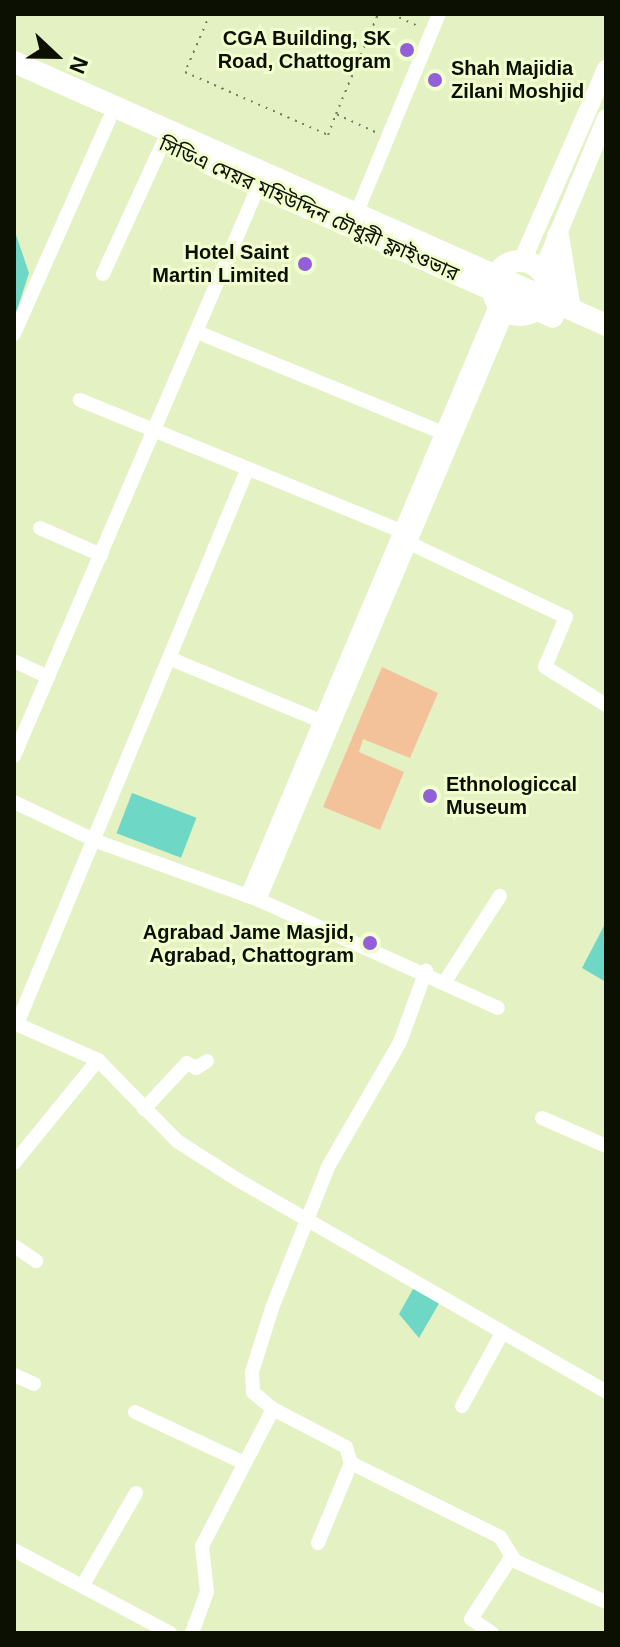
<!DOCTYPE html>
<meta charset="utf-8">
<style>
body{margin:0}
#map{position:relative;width:620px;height:1647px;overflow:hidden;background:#e4f1c2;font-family:Helvetica,"Noto Sans Bengali",sans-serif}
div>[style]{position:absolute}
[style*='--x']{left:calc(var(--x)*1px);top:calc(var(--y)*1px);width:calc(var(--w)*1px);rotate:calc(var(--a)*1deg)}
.green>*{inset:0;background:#f4c29a}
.water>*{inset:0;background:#6ed7c5;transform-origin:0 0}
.path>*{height:2px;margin-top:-1px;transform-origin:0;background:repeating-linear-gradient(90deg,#757d5f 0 2px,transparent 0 8px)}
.minor>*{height:14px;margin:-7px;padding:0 7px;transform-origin:7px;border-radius:7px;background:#fff}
.major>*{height:18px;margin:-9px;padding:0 9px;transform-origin:9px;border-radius:9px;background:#fff}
.highway>*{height:22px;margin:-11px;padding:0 11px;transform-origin:11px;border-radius:11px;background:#fff}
.highway>.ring{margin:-11px;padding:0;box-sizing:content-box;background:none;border:22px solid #fff;border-radius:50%}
.dots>*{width:22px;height:22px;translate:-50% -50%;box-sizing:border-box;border:4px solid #f1ffcf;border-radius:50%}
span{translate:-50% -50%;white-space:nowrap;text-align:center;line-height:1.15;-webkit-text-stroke:6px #f1ffcf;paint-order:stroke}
.poi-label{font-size:20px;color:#0c1002;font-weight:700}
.right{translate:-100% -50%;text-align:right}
.left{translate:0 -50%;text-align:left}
.street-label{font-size:20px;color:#0c1002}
.frame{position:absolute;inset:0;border:16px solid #0c1002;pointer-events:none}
.north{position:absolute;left:16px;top:16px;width:80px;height:80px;-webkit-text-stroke:6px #f1ffcf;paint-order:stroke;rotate:112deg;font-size:22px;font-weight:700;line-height:32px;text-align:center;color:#0c1002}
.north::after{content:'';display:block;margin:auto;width:28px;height:36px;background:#0c1002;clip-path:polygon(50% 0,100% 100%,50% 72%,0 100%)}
</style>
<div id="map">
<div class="green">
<div style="clip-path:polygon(382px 667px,438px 693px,410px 758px,363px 739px,359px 752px,404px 772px,380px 830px,323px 807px)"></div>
</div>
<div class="water">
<div style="clip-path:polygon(14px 229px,29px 273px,14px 319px)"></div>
<div style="left:132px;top:793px;width:69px;height:43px;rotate:21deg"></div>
<div style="clip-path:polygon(606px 922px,606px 982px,582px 968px)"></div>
<div style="clip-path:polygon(418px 1280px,441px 1300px,419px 1338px,399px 1314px)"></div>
</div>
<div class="path">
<div style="--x:210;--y:14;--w:63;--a:113.3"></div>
<div style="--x:185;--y:72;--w:156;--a:23.8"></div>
<div style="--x:328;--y:135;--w:22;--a:-69"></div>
<div style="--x:392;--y:14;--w:31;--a:25"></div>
<div style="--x:375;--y:132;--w:43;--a:-155.2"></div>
<div style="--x:336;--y:114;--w:108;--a:-67.2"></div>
</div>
<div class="minor">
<div style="--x:359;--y:207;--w:209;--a:-67.5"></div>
<div style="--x:103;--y:274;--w:144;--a:-65.4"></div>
<div style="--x:197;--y:332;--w:264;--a:22.3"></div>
<div style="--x:14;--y:334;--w:234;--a:-66.1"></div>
<div style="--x:80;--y:400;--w:344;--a:22.2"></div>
<div style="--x:40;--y:528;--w:67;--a:23.9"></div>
<div style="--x:405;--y:541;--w:178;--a:25.3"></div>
<div style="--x:566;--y:617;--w:54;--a:112.8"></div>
<div style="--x:545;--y:667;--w:72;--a:31.9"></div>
<div style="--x:171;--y:659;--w:159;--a:22.5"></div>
<div style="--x:14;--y:661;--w:38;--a:25"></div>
<div style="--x:14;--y:756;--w:621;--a:-66.78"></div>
<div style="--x:14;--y:802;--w:91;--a:25.4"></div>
<div style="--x:96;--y:841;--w:173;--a:19.9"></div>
<div style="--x:259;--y:900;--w:262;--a:24.3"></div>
<div style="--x:247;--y:896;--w:644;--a:-67.14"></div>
<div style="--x:259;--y:900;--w:638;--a:-67.13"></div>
<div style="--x:446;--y:980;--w:100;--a:-57.3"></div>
<div style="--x:14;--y:1023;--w:92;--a:23.8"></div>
<div style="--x:98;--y:1060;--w:113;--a:45.7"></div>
<div style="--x:177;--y:1141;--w:72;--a:32.6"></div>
<div style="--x:238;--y:1180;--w:425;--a:29.9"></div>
<div style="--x:17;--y:1024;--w:600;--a:-67.45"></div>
<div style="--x:144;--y:1109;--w:63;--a:-46.9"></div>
<div style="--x:187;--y:1063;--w:10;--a:29"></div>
<div style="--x:196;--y:1068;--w:13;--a:-32"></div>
<div style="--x:542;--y:1118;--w:70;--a:23.6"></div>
<div style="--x:14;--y:1163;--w:133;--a:-50.8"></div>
<div style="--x:14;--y:1246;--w:27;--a:34"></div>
<div style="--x:14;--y:1375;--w:22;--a:24"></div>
<div style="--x:462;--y:1406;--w:79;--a:-61.2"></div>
<div style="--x:273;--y:1409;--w:82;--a:27.5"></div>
<div style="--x:346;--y:1447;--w:17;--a:73"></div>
<div style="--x:351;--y:1463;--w:166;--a:26.4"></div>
<div style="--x:500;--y:1537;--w:28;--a:58"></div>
<div style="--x:515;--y:1561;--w:100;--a:24.3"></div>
<div style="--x:135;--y:1412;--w:118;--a:25"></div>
<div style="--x:318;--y:1543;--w:87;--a:-67.6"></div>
<div style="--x:14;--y:1550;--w:177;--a:28"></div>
<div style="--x:84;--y:1583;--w:104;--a:-60"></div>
<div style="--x:192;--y:1633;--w:44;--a:-69.9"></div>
<div style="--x:207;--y:1592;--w:46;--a:-96.2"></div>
<div style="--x:202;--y:1546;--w:154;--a:-62.6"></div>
<div style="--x:273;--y:1409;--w:26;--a:-140"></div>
<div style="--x:253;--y:1392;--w:20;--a:-93"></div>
<div style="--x:252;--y:1372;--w:67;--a:-72.6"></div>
<div style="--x:272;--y:1308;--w:154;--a:-68.3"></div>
<div style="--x:329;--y:1165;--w:142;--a:-60"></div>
<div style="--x:400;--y:1042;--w:76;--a:-69.9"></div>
<div style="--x:492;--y:1633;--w:25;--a:-146"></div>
<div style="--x:471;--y:1619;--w:75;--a:-56.9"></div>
</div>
<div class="major">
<div style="--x:522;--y:261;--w:210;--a:-66.4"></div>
<div style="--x:542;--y:272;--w:167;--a:-67.4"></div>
</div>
<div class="highway">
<div style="--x:14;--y:62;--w:648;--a:23.95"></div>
<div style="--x:212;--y:165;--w:373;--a:24"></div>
<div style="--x:558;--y:236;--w:68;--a:80.7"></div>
<div class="ring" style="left:493px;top:261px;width:32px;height:32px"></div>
</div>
<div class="dots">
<div style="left:407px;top:50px;background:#925fd8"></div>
<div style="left:435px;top:80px;background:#925fd8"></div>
<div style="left:305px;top:264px;background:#925fd8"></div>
<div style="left:430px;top:796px;background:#925fd8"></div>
<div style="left:370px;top:943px;background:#925fd8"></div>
</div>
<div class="poi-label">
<span class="right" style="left:391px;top:50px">CGA Building, SK<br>Road, Chattogram</span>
<span class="left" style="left:451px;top:80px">Shah Majidia<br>Zilani Moshjid</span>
<span class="right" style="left:289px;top:264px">Hotel Saint<br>Martin Limited</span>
<span class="left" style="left:446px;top:796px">Ethnologiccal<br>Museum</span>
<span class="right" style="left:354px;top:944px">Agrabad Jame Masjid,<br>Agrabad, Chattogram</span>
</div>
<div class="street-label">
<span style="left:309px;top:209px;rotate:24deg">সিডিএ মেয়র মহিউদ্দিন চৌধুরী ফ্লাইওভার</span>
</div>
<div class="frame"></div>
<div class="north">N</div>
</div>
